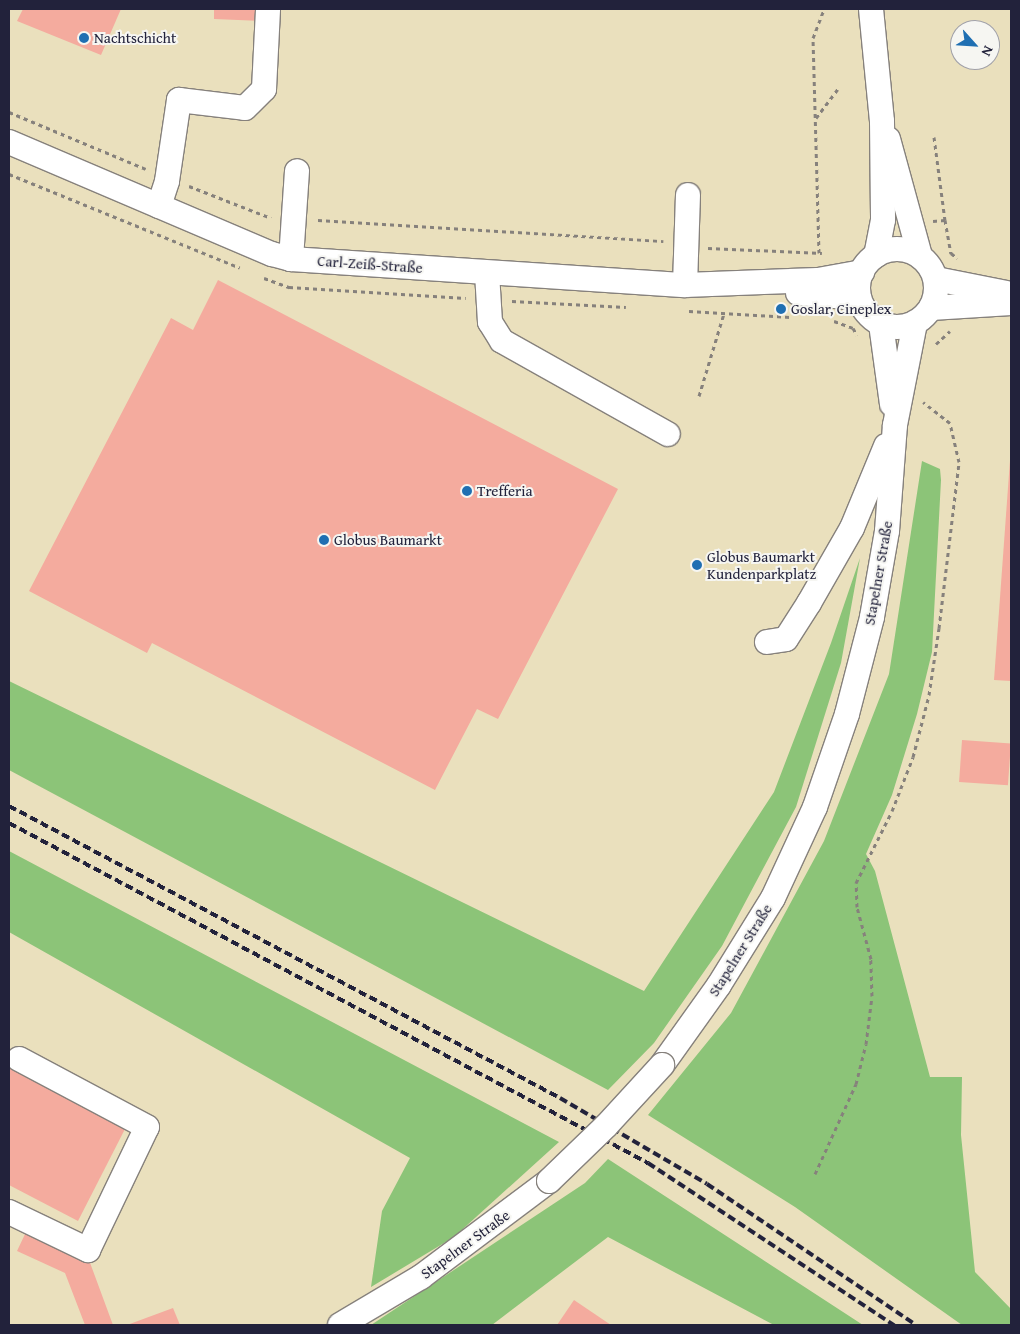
<!DOCTYPE html>
<meta charset="utf-8">
<style>
body{margin:0}
#map{position:relative;width:1020px;height:1334px;overflow:hidden;background:#eae0bd;font-family:"Gentium Book Plus",serif}
div>[style]{position:absolute}
[style*='--x']{left:calc(var(--x)*1px);top:calc(var(--y)*1px);width:calc(var(--w)*1px);rotate:calc(var(--a)*1deg)}
.green>*{inset:0;background:#8cc478}
.building>*{inset:0;background:#f4ab9e;transform-origin:0 0}
.path>*{height:3px;margin-top:-1.5px;transform-origin:0;background:repeating-linear-gradient(90deg,#86817c 0 4px,transparent 0 8px)}
.roads{filter:drop-shadow(1px 0 #86817c) drop-shadow(-1px 0 #86817c) drop-shadow(0 1px #86817c) drop-shadow(0 -1px #86817c)}
.minor>*{height:24px;margin:-12px;padding:0 12px;transform-origin:12px;border-radius:12px;background:#fff}
.minor>.ring{margin:-12px;padding:0;box-sizing:content-box;background:none;border:24px solid #fff;border-radius:50%}
.rail>*{height:4px;margin-top:-2px;transform-origin:0;background:repeating-linear-gradient(90deg,#22223b 0 8px,transparent 0 12px)}
.bridges{filter:drop-shadow(1px 0 #86817c) drop-shadow(-1px 0 #86817c) drop-shadow(0 1px #86817c) drop-shadow(0 -1px #86817c)}
.minor-bridge>*{height:24px;margin:-12px;padding:0 12px;transform-origin:12px;border-radius:12px;background:#fff}
.dots>*{width:14px;height:14px;translate:-50% -50%;box-sizing:border-box;border:2px solid #f6f6f2;border-radius:50%}
span{translate:-50% -50%;white-space:nowrap;text-align:center;line-height:1.15;-webkit-text-stroke:4px #f6f6f2;paint-order:stroke}
.poi-label{font-size:15px;color:#22223b}
.left{translate:0 -50%;text-align:left}
.street-label{font-size:15px;color:#22223b}
.frame{position:absolute;inset:0;border:10px solid #22223b;pointer-events:none}
.north{position:absolute;left:950px;top:20px;width:50px;height:50px;box-sizing:border-box;background:#f6f6f2;border:1px solid #a1a1a9;border-radius:50%;rotate:116deg;font-size:14px;font-weight:700;line-height:20px;text-align:center;color:#22223b}
.north::after{content:'';display:block;margin:auto;width:18px;height:22px;background:#1f6fb2;clip-path:polygon(50% 0,100% 100%,50% 72%,0 100%)}
</style>
<div id="map">
<div class="green">
<div style="clip-path:polygon(922px 461px,940px 469px,941px 480px,932px 652px,917px 714px,892px 795px,866px 854px,875px 871px,930px 1077px,962px 1077px,961px 1135px,975px 1272px,1011px 1309px,1011px 1325px,962px 1325px,795px 1207px,648px 1115px,731px 1013px,824px 841px,889px 674px)"></div>
<div style="clip-path:polygon(860px 558px,841px 663px,796px 807px,722px 946px,654px 1043px,608px 1090px,9px 770px,9px 681px,644px 991px,774px 792px,831px 643px)"></div>
<div style="clip-path:polygon(9px 851px,559px 1142px,454px 1237px,371px 1287px,382px 1211px,410px 1158px,9px 932px)"></div>
<div style="clip-path:polygon(608px 1159px,863px 1325px,774px 1325px,608px 1237px,492px 1325px,371px 1325px,585px 1183px)"></div>
</div>
<div class="building">
<div style="clip-path:polygon(23px 9px,121px 9px,101px 55px,17px 21px)"></div>
<div style="clip-path:polygon(214px 9px,260px 9px,259px 21px,214px 19px)"></div>
<div style="clip-path:polygon(218px 280px,618px 489px,498px 719px,477px 709px,435px 790px,152px 643px,147px 653px,29px 591px,171px 318px,193px 330px)"></div>
<div style="clip-path:polygon(1010px 460px,1011px 460px,1011px 681px,994px 680px)"></div>
<div style="left:962px;top:740px;width:49px;height:42px;rotate:4deg"></div>
<div style="clip-path:polygon(9px 1068px,125px 1129px,78px 1221px,9px 1185px)"></div>
<div style="clip-path:polygon(26px 1232px,89px 1260px,113px 1325px,85px 1325px,65px 1273px,17px 1251px)"></div>
<div style="clip-path:polygon(574px 1300px,611px 1325px,557px 1325px)"></div>
<div style="clip-path:polygon(173px 1308px,180px 1325px,127px 1325px)"></div>
</div>
<div class="path">
<div style="--x:9;--y:112;--w:148;--a:22.6"></div>
<div style="--x:816;--y:118;--w:36;--a:-53"></div>
<div style="--x:934;--y:137;--w:84;--a:82.5"></div>
<div style="--x:945;--y:220;--w:34;--a:80"></div>
<div style="--x:951;--y:253;--w:8;--a:40"></div>
<div style="--x:9;--y:174;--w:249;--a:22.1"></div>
<div style="--x:189;--y:186;--w:88;--a:21.3"></div>
<div style="--x:318;--y:220;--w:346;--a:3.5"></div>
<div style="--x:933;--y:221;--w:12;--a:-5"></div>
<div style="--x:708;--y:248;--w:114;--a:2.5"></div>
<div style="--x:819;--y:253;--w:215;--a:-91.6"></div>
<div style="--x:813;--y:38;--w:31;--a:-69"></div>
<div style="--x:264;--y:278;--w:27;--a:20"></div>
<div style="--x:289;--y:287;--w:177;--a:3.6"></div>
<div style="--x:512;--y:301;--w:114;--a:3"></div>
<div style="--x:689;--y:311;--w:101;--a:3.4"></div>
<div style="--x:834;--y:321;--w:20;--a:20"></div>
<div style="--x:853;--y:328;--w:8;--a:60"></div>
<div style="--x:936;--y:344;--w:19;--a:-43"></div>
<div style="--x:699;--y:396;--w:87;--a:-73.2"></div>
<div style="--x:815;--y:1174;--w:99;--a:-65.5"></div>
<div style="--x:856;--y:1084;--w:41;--a:-76"></div>
<div style="--x:866;--y:1044;--w:48;--a:-82.9"></div>
<div style="--x:872;--y:996;--w:37;--a:-92"></div>
<div style="--x:871;--y:959;--w:54;--a:-105.1"></div>
<div style="--x:857;--y:907;--w:24;--a:-92"></div>
<div style="--x:856;--y:883;--w:80;--a:-63.4"></div>
<div style="--x:892;--y:811;--w:58;--a:-68.7"></div>
<div style="--x:913;--y:757;--w:64;--a:-75.5"></div>
<div style="--x:929;--y:695;--w:68;--a:-81.5"></div>
<div style="--x:939;--y:628;--w:167;--a:-83.1"></div>
<div style="--x:959;--y:462;--w:40;--a:-103"></div>
<div style="--x:950;--y:423;--w:34;--a:-142"></div>
</div>
<div class="roads">
<div class="minor">
<div style="--x:871;--y:9;--w:113;--a:84.4"></div>
<div style="--x:882;--y:121;--w:99;--a:89.4"></div>
<div style="--x:883;--y:220;--w:36;--a:101"></div>
<div style="--x:888;--y:139;--w:121;--a:74.7"></div>
<div style="--x:9;--y:142;--w:286;--a:23.1"></div>
<div style="--x:272;--y:254;--w:20;--a:15"></div>
<div style="--x:291;--y:259;--w:395;--a:3.8"></div>
<div style="--x:685;--y:285;--w:133;--a:-2.2"></div>
<div style="--x:818;--y:280;--w:45;--a:-10.3"></div>
<div style="--x:159;--y:206;--w:26;--a:-72"></div>
<div style="--x:167;--y:181;--w:82;--a:-81.6"></div>
<div style="--x:179;--y:100;--w:66;--a:6.9"></div>
<div style="--x:245;--y:108;--w:27;--a:-45"></div>
<div style="--x:264;--y:89;--w:80;--a:-87.1"></div>
<div class="ring" style="left:858px;top:249px;width:54px;height:54px"></div>
<div style="--x:291;--y:259;--w:88;--a:-86.1"></div>
<div style="--x:487;--y:273;--w:49;--a:86.5"></div>
<div style="--x:490;--y:322;--w:22;--a:58"></div>
<div style="--x:502;--y:341;--w:190;--a:29.3"></div>
<div style="--x:936;--y:279;--w:72;--a:11.2"></div>
<div style="--x:685;--y:285;--w:90;--a:-88.1"></div>
<div style="--x:798;--y:293;--w:61;--a:4.7"></div>
<div style="--x:931;--y:308;--w:80;--a:-3.6"></div>
<div style="--x:881;--y:324;--w:81;--a:82.2"></div>
<div style="--x:767;--y:642;--w:19;--a:-9"></div>
<div style="--x:786;--y:639;--w:43;--a:-57.4"></div>
<div style="--x:809;--y:603;--w:86;--a:-60.2"></div>
<div style="--x:852;--y:528;--w:89;--a:-67.5"></div>
<div style="--x:662;--y:1065;--w:98;--a:-54.5"></div>
<div style="--x:719;--y:985;--w:102;--a:-58.2"></div>
<div style="--x:773;--y:898;--w:100;--a:-65.2"></div>
<div style="--x:815;--y:807;--w:98;--a:-71"></div>
<div style="--x:847;--y:714;--w:100;--a:-75.5"></div>
<div style="--x:872;--y:617;--w:87;--a:-80.1"></div>
<div style="--x:887;--y:531;--w:106;--a:-85.7"></div>
<div style="--x:895;--y:425;--w:104;--a:-78.9"></div>
<div style="--x:9;--y:1212;--w:88;--a:25.7"></div>
<div style="--x:88;--y:1250;--w:136;--a:-64.4"></div>
<div style="--x:147;--y:1127;--w:145;--a:-152"></div>
<div style="--x:340;--y:1325;--w:94;--a:-30.7"></div>
<div style="--x:421;--y:1277;--w:160;--a:-36.9"></div>
</div>
</div>
<div class="rail">
<div style="--x:9;--y:806;--w:624;--a:27.92"></div>
<div style="--x:560;--y:1098;--w:170;--a:30.3"></div>
<div style="--x:707;--y:1184;--w:252;--a:34"></div>
<div style="--x:9;--y:823;--w:724;--a:28.02"></div>
<div style="--x:648;--y:1163;--w:295;--a:33.4"></div>
</div>
<div class="bridges">
<div class="minor-bridge">
<div style="--x:549;--y:1181;--w:79;--a:-44"></div>
<div style="--x:606;--y:1126;--w:83;--a:-47.4"></div>
</div>
</div>
<div class="dots">
<div style="left:84px;top:38px;background:#1f6fb2"></div>
<div style="left:781px;top:309px;background:#1f6fb2"></div>
<div style="left:467px;top:491px;background:#1f6fb2"></div>
<div style="left:324px;top:540px;background:#1f6fb2"></div>
<div style="left:697px;top:565px;background:#1f6fb2"></div>
</div>
<div class="poi-label">
<span class="left" style="left:94px;top:38px">Nachtschicht</span>
<span class="left" style="left:791px;top:309px">Goslar, Cineplex</span>
<span class="left" style="left:477px;top:491px">Trefferia</span>
<span class="left" style="left:334px;top:540px">Globus Baumarkt</span>
<span class="left" style="left:707px;top:565px">Globus Baumarkt<br>Kundenparkplatz</span>
</div>
<div class="street-label">
<span style="left:370px;top:264px;rotate:4deg">Carl-Zeiß-Straße</span>
<span style="left:878px;top:573px;rotate:-80deg">Stapelner Straße</span>
<span style="left:740px;top:950px;rotate:-58deg">Stapelner Straße</span>
<span style="left:465px;top:1244px;rotate:-36deg">Stapelner Straße</span>
</div>
<div class="frame"></div>
<div class="north">N</div>
</div>
